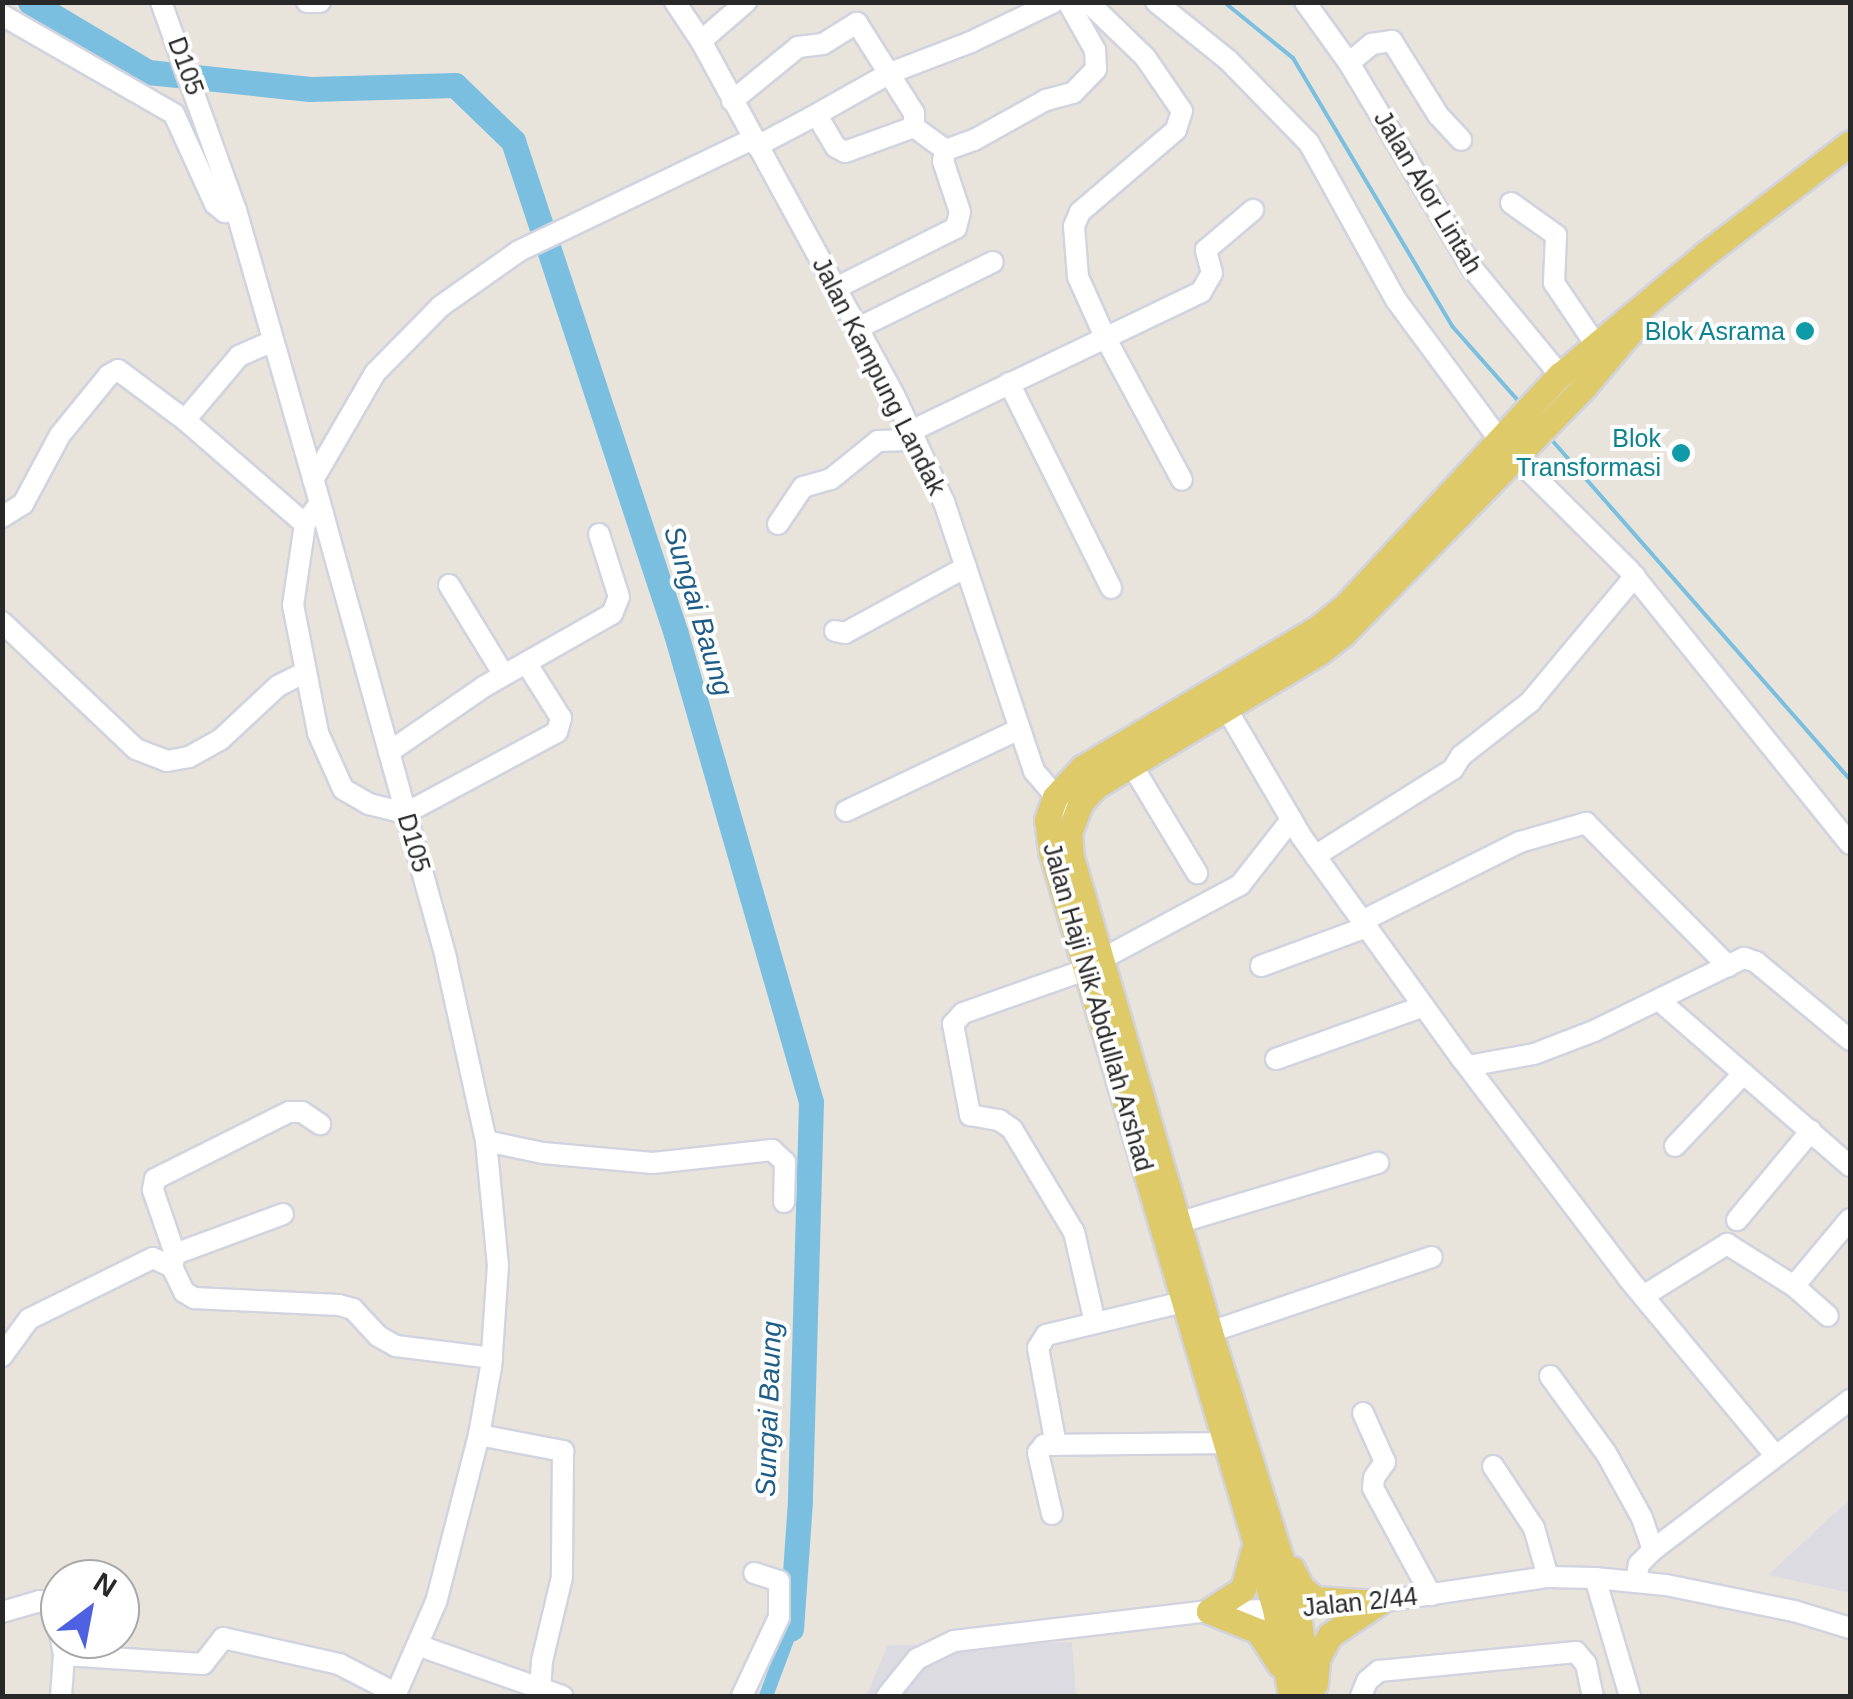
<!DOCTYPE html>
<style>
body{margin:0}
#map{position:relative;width:1853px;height:1699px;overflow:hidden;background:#e9e4db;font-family:Arial,sans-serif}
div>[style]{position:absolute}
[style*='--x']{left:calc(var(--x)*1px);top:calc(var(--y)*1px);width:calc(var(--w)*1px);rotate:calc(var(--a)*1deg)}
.industrial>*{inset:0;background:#dddbe2}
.stream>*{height:4px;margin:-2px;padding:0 2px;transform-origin:2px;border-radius:2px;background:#7abfdf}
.canal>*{height:14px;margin:-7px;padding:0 7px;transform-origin:7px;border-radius:7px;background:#7abfdf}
.river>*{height:25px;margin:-12.5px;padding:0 12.5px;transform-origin:12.5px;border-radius:12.5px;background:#7abfdf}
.roads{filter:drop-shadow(2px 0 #d1d3df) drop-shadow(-2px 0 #d1d3df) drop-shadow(0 2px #d1d3df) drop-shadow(0 -2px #d1d3df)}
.minor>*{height:20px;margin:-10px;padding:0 10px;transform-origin:10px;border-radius:10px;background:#fff}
.major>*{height:25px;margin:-12.5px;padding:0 12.5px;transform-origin:12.5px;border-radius:12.5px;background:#dfca6a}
.dots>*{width:28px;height:28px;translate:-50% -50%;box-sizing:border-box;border:5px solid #fff;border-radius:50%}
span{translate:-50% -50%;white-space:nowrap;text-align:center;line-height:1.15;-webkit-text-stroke:8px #fff;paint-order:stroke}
.street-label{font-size:25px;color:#282828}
.culture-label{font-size:25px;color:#0d838f}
.right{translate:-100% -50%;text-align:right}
.water-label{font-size:28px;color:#1d5d87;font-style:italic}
.frame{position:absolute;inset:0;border:5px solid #282828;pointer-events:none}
.north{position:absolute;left:40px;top:1559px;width:100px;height:100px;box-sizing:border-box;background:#fff;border:2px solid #a9a9a9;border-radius:50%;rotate:32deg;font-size:28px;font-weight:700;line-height:40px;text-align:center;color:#282828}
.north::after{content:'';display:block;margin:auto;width:35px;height:45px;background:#4e61e3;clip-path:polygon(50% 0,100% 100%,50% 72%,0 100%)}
</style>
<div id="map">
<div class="industrial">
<div style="clip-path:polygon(1850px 1499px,1850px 1593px,1768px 1575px)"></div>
<div style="clip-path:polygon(1072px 1642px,1076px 1696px,866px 1696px,888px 1645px)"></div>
</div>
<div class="stream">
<div style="--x:1224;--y:2;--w:89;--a:39.1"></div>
<div style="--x:1293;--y:58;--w:312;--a:59.3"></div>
<div style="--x:1452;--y:326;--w:104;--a:48.5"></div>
<div style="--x:1550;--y:438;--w:455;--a:48.7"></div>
</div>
<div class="canal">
<div style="--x:766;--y:1696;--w:72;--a:-69.5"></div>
</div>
<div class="river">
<div style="--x:30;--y:2;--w:137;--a:30.7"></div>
<div style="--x:148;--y:72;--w:163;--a:6"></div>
<div style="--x:310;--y:89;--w:145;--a:-1.6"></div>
<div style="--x:455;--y:85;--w:81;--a:44"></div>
<div style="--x:513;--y:141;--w:519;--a:71.7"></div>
<div style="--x:676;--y:634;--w:487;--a:73.9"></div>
<div style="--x:811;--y:1102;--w:399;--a:91.6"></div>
<div style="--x:800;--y:1501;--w:128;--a:94"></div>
</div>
<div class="roads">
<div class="minor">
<div style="--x:161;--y:2;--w:221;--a:70.2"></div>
<div style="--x:236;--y:210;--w:316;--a:74"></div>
<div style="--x:323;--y:514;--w:462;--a:74.5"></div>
<div style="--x:446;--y:959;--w:186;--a:77.6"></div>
<div style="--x:486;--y:1141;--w:125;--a:84.5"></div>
<div style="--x:498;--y:1265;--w:102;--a:93.9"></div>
<div style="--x:491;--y:1367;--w:69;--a:100"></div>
<div style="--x:479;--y:1435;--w:172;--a:104.4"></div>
<div style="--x:436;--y:1602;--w:103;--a:113.6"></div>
<div style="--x:307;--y:2;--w:13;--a:0"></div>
<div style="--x:675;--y:2;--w:47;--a:56.3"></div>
<div style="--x:701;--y:41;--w:405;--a:61.4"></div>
<div style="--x:895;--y:397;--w:116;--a:65"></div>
<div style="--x:944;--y:502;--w:284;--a:71.5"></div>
<div style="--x:1034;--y:771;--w:46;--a:49.4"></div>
<div style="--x:1088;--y:2;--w:79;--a:44"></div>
<div style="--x:1145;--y:57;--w:65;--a:55.6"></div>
<div style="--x:1182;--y:111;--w:20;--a:108"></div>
<div style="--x:1176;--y:130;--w:126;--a:139.5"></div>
<div style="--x:1080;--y:212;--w:15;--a:113"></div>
<div style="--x:1074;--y:226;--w:51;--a:85.5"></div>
<div style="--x:1078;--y:277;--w:66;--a:65.8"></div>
<div style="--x:1105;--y:337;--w:162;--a:61.7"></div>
<div style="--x:1156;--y:2;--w:92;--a:38.9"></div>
<div style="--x:1228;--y:60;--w:116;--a:45.7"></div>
<div style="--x:1309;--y:143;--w:179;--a:61"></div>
<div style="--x:1396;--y:300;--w:172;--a:53.5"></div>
<div style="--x:1305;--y:2;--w:75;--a:54.2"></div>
<div style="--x:1349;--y:63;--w:239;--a:59"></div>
<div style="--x:1472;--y:268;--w:139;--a:50.6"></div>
<div style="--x:2;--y:15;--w:198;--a:29.9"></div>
<div style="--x:174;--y:114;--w:99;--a:65.5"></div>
<div style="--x:215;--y:204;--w:13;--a:39"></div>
<div style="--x:225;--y:212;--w:11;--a:-10"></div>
<div style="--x:701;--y:41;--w:60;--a:-40.9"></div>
<div style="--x:1349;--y:63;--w:30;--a:-40"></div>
<div style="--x:1372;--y:44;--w:20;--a:-9"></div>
<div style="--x:1392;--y:41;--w:87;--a:58.1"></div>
<div style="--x:1438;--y:115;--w:34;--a:47"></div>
<div style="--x:732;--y:101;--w:85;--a:-39.3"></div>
<div style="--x:798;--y:47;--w:25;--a:-7"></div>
<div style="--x:823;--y:44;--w:40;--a:-32"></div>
<div style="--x:857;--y:23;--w:107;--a:57.7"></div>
<div style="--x:914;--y:113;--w:14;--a:90"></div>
<div style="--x:914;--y:127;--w:39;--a:36"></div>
<div style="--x:812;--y:117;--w:90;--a:-29.4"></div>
<div style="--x:890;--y:73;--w:87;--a:-20.9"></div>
<div style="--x:971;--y:42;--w:92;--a:-25.7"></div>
<div style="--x:757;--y:146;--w:62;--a:-27.8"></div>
<div style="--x:812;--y:117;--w:7;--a:16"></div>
<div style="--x:819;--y:119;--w:33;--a:59"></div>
<div style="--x:836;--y:147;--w:10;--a:29"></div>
<div style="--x:845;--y:152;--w:73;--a:-19.9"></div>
<div style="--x:1511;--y:203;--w:55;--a:35.4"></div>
<div style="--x:1556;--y:235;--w:48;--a:92.4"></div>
<div style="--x:1554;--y:283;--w:75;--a:55.9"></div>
<div style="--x:836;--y:288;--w:134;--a:-26.6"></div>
<div style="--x:956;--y:228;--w:16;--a:-76"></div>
<div style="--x:960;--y:212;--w:54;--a:-108.4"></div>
<div style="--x:943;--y:161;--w:11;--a:-75"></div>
<div style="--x:946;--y:150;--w:30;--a:-20"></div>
<div style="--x:974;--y:140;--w:82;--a:-29.1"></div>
<div style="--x:1046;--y:100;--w:28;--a:-15"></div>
<div style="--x:1073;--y:93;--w:33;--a:-46"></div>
<div style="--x:1096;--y:69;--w:19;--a:-93"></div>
<div style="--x:1095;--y:50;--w:55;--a:-119.4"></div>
<div style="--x:858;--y:328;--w:150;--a:-26.1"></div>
<div style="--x:1009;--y:383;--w:229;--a:63.5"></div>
<div style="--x:185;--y:420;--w:84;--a:-49.8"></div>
<div style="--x:239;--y:356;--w:35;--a:-24"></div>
<div style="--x:911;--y:431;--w:322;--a:-25.6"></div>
<div style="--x:1201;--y:292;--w:22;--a:-60"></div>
<div style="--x:1212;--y:273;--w:24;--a:-105"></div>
<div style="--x:1206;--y:250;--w:62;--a:-40.4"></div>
<div style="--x:1515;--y:457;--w:161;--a:44.7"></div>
<div style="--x:1629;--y:570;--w:352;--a:51.1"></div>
<div style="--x:313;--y:480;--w:124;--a:-59.9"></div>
<div style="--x:375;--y:373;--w:94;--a:-45.4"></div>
<div style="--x:441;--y:306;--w:95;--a:-35.2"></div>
<div style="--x:519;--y:251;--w:259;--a:-25.6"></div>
<div style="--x:320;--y:503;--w:26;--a:126"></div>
<div style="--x:305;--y:524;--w:82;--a:98.4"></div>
<div style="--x:293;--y:605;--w:130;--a:78.9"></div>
<div style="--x:318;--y:733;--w:61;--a:65.9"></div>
<div style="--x:343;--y:789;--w:30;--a:30"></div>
<div style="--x:369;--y:804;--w:38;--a:14"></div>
<div style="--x:406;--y:813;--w:171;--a:-28.2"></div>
<div style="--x:557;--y:732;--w:15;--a:-74"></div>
<div style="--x:561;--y:718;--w:64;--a:-122.2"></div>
<div style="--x:2;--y:517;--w:25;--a:-32"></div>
<div style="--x:23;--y:504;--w:78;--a:-61.8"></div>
<div style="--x:60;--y:435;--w:77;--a:-50.8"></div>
<div style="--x:109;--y:375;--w:10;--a:-29"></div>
<div style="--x:118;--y:370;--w:84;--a:36.7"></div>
<div style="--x:185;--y:420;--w:159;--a:40.9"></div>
<div style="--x:778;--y:524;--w:45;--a:-56"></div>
<div style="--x:803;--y:487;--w:29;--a:-16"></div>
<div style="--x:831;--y:479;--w:60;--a:-39"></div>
<div style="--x:878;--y:441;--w:37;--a:-2"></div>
<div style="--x:449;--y:585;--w:105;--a:58.6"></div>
<div style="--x:2;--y:622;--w:185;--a:43.5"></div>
<div style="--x:136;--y:749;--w:33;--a:21"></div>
<div style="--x:167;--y:761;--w:22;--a:-10"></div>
<div style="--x:189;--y:757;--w:35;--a:-29"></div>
<div style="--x:220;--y:740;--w:79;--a:-43"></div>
<div style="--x:278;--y:686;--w:31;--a:-27"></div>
<div style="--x:835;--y:631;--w:10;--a:11"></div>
<div style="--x:845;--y:633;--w:138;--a:-28.6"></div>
<div style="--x:1226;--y:708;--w:148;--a:59.6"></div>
<div style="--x:1301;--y:836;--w:275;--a:54.2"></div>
<div style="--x:1462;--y:1059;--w:275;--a:52.8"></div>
<div style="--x:1628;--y:1278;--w:230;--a:50.3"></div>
<div style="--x:389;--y:752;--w:116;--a:-34.5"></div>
<div style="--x:485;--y:686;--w:146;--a:-29.6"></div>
<div style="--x:612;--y:614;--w:18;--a:-68"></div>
<div style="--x:619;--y:597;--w:66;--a:-107.6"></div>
<div style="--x:1130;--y:762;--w:130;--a:58.9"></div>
<div style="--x:846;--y:811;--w:189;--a:-25.3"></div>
<div style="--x:1315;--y:856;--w:163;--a:-32.2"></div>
<div style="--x:1453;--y:769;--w:15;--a:-58"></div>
<div style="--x:1461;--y:756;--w:88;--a:-38"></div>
<div style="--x:1530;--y:702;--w:164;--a:-50.2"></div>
<div style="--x:1362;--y:921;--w:177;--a:-26.6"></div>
<div style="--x:1520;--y:842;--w:69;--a:-16.1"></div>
<div style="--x:1586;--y:823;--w:202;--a:45.2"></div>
<div style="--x:1102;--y:959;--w:157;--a:-28.2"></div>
<div style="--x:1240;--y:885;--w:83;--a:-51.9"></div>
<div style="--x:1261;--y:966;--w:113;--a:-20.2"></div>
<div style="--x:1085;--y:970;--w:129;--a:160.6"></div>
<div style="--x:963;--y:1013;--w:15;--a:132"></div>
<div style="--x:953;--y:1024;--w:93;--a:79.4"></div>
<div style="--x:970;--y:1115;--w:29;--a:10"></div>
<div style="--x:999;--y:1120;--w:16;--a:35"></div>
<div style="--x:1012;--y:1129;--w:120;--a:59"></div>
<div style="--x:1074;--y:1232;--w:93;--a:77"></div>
<div style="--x:1660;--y:1001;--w:252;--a:41"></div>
<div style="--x:1276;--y:1059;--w:157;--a:-19.7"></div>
<div style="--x:1468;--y:1066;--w:67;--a:-10.3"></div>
<div style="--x:1534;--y:1054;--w:64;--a:-21"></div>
<div style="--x:1594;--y:1031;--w:167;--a:-26"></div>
<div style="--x:1744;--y:958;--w:13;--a:18"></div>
<div style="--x:1756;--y:962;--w:122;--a:39.7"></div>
<div style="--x:486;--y:1141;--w:58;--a:11.9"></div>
<div style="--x:543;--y:1153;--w:110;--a:5.2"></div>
<div style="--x:653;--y:1163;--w:120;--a:-6.2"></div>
<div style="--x:772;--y:1150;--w:18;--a:43"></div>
<div style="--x:785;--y:1162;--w:40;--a:91.4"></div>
<div style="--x:1675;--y:1146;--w:100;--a:-46.6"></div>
<div style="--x:1737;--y:1220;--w:116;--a:-50.3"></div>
<div style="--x:1181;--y:1222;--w:206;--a:-16.7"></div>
<div style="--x:175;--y:1254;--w:115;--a:-20.3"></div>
<div style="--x:172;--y:1267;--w:13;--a:-77"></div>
<div style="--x:175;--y:1254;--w:68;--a:-109"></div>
<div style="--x:153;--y:1190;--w:11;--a:-80"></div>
<div style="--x:155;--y:1179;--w:150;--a:-26.6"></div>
<div style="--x:289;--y:1112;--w:13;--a:0"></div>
<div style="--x:302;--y:1112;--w:22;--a:34"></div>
<div style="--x:1794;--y:1286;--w:45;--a:41.4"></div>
<div style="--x:1645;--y:1295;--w:97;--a:-31.9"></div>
<div style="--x:1727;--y:1244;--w:79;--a:32.1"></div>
<div style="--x:1794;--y:1286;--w:87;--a:-50.1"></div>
<div style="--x:1210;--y:1332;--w:234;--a:-18.7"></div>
<div style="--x:2;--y:1356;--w:46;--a:-53.9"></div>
<div style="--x:29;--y:1319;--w:138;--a:-26.2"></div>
<div style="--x:153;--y:1258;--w:21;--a:25"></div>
<div style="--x:172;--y:1267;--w:28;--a:64"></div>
<div style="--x:184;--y:1292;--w:12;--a:31"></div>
<div style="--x:194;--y:1298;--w:145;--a:2.8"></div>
<div style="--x:339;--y:1305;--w:15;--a:16"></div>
<div style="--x:353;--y:1309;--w:37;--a:47"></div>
<div style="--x:378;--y:1336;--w:21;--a:29"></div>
<div style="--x:396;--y:1346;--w:97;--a:7.1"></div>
<div style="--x:1550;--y:1376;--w:95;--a:54"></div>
<div style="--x:1606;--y:1453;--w:74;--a:61"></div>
<div style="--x:1642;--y:1518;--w:34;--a:71"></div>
<div style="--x:1363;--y:1413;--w:54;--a:65.8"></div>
<div style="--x:1385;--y:1462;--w:19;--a:125"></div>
<div style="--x:1374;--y:1478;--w:10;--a:96"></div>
<div style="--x:1373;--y:1488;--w:122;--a:61.5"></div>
<div style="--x:479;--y:1435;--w:86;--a:10.8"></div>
<div style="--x:563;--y:1451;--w:126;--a:90.5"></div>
<div style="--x:562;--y:1577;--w:86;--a:103.4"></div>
<div style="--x:542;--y:1661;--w:28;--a:94"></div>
<div style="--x:1056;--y:1445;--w:99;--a:-100.5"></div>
<div style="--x:1038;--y:1348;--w:15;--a:-58"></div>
<div style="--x:1046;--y:1335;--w:141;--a:-13.5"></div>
<div style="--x:1493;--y:1466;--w:74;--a:56.5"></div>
<div style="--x:1534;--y:1528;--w:51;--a:74.1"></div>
<div style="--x:1052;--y:1514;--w:63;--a:-102.9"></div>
<div style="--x:1038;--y:1453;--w:10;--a:-53"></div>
<div style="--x:1044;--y:1445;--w:179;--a:-0.6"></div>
<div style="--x:1595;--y:1578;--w:123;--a:73.5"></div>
<div style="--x:1636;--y:1582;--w:18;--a:-81"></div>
<div style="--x:1639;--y:1564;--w:20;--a:-45"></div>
<div style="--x:1653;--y:1550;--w:248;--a:-37.3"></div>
<div style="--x:1365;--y:1604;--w:185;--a:-8.4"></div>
<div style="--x:1548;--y:1577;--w:47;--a:1.2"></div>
<div style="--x:1595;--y:1578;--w:71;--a:5.6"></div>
<div style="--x:1666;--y:1585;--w:131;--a:11.5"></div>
<div style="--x:1794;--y:1611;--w:59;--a:16.9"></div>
<div style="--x:2;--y:1612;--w:40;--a:-16"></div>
<div style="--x:40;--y:1601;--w:14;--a:25"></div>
<div style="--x:53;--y:1607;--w:30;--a:76"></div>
<div style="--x:61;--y:1639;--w:16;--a:79"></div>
<div style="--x:64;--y:1655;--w:139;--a:3.7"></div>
<div style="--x:203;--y:1664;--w:33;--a:-52"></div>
<div style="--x:223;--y:1638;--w:119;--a:12.6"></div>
<div style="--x:339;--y:1664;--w:65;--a:27.3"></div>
<div style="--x:420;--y:1646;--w:151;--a:19.4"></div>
<div style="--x:61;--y:1696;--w:41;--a:-85.8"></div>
<div style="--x:742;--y:1696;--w:87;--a:-64.9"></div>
<div style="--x:779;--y:1617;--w:36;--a:-90"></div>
<div style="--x:779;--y:1581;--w:26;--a:-162"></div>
<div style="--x:887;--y:1696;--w:48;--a:-51"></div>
<div style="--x:917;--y:1659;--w:41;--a:-25.9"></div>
<div style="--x:954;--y:1641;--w:257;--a:-6.7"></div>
<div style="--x:1209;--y:1611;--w:77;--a:-0.7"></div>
<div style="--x:1361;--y:1696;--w:16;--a:-68"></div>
<div style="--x:1367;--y:1681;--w:16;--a:-40"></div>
<div style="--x:1379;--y:1671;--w:198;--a:-5.5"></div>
<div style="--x:1576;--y:1652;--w:16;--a:50"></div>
<div style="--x:1586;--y:1664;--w:33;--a:78"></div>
</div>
<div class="major">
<div style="--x:1292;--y:1569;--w:20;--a:63"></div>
<div style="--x:1301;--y:1587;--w:18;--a:41"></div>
<div style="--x:1315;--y:1599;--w:63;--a:3.6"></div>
<div style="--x:1209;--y:1611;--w:53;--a:22.2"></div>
<div style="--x:1258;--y:1631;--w:40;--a:57.1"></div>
<div style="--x:1209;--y:1611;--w:40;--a:-32.9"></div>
<div style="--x:1243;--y:1589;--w:38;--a:-75"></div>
<div style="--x:1315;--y:1684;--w:25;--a:-85"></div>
<div style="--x:1317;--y:1659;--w:27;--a:-62"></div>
<div style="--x:1330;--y:1635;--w:58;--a:-33.7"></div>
<div style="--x:1291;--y:1696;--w:88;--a:-100.4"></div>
<div style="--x:1275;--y:1609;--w:790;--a:-106.46"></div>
<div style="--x:1051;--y:851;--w:31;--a:-97"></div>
<div style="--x:1047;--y:820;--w:24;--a:-71"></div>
<div style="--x:1055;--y:797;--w:40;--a:-47"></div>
<div style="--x:1082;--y:768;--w:276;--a:-30.7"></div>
<div style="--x:1319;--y:627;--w:33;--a:-39"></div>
<div style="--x:1345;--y:606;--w:316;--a:-47.1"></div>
<div style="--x:1560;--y:375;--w:189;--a:-39.8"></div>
<div style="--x:1705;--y:254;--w:183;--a:-37.4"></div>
<div style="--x:1311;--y:1696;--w:87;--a:-99.2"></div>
<div style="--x:1297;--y:1610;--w:291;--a:-107.4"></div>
<div style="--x:1210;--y:1332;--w:496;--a:-106.3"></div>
<div style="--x:1071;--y:856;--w:23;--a:-95"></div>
<div style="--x:1069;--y:833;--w:33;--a:-69"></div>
<div style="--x:1081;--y:802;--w:22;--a:-47"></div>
<div style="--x:1096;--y:786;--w:261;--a:-30.9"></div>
<div style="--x:1320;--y:652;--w:31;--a:-38"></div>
<div style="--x:1344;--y:633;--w:344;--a:-45.7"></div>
<div style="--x:1584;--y:387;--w:85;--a:-49.8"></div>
</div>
</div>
<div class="dots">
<div style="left:1805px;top:331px;background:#0f9aa8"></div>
<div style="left:1681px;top:453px;background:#0f9aa8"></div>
</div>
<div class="street-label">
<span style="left:186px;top:66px;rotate:70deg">D105</span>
<span style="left:1428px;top:192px;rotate:59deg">Jalan Alor Lintah</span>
<span style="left:879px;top:376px;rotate:63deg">Jalan Kampung Landak</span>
<span style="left:414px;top:843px;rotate:74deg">D105</span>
<span style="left:1098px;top:1007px;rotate:74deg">Jalan Haji Nik Abdullah Arshad</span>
<span style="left:1360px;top:1602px;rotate:-6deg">Jalan 2/44</span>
</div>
<div class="culture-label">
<span class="right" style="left:1785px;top:331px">Blok Asrama</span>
<span class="right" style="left:1661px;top:453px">Blok<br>Transformasi</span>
</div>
<div class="water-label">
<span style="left:698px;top:611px;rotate:73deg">Sungai Baung</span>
<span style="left:769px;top:1409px;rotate:-88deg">Sungai Baung</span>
</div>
<div class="frame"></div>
<div class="north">N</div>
</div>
